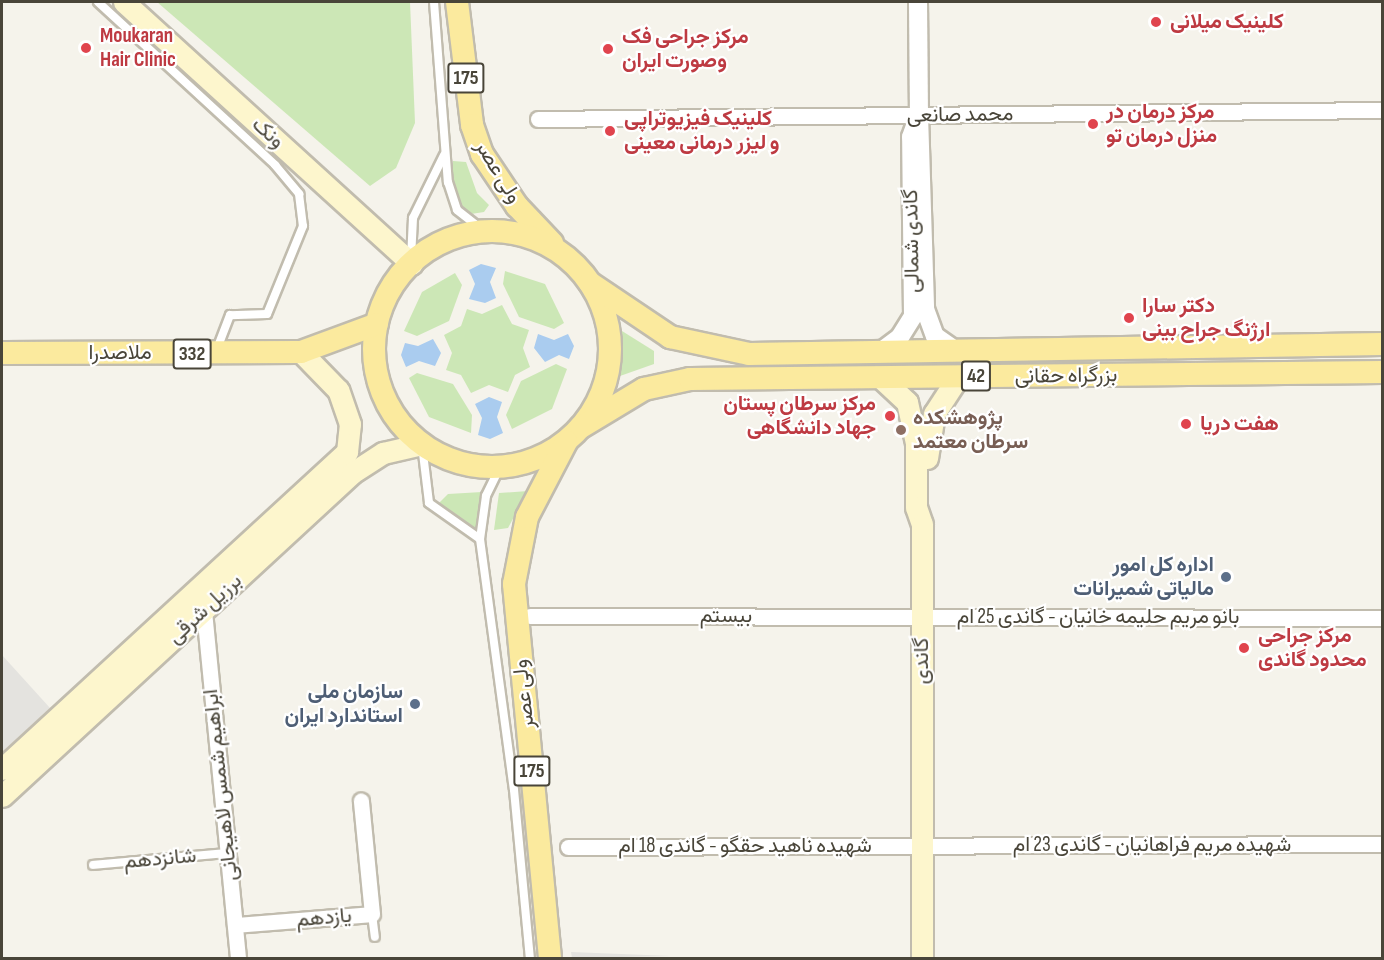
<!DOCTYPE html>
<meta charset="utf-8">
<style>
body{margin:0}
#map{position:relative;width:1384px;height:960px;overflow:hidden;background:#f5f3eb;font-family:"Sofia Sans Condensed",Vazirmatn,sans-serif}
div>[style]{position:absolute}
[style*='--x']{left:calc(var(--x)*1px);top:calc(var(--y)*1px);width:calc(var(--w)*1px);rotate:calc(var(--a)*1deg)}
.green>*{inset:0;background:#cce7b6}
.parking>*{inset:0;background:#e4e3df}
.water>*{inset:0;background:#aaccef}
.roads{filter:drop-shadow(2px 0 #c1bcae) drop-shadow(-2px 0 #c1bcae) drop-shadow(0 2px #c1bcae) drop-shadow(0 -2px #c1bcae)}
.service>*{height:8px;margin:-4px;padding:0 4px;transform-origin:4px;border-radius:4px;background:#fff}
.minor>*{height:15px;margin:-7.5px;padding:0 7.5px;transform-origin:7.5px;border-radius:7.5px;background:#fff}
.tertiary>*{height:18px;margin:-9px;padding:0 9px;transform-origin:9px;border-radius:9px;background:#fff}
.secondary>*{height:21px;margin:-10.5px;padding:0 10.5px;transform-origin:10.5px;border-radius:10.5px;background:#fdf6cd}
.primary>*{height:22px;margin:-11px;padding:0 11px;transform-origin:11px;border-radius:11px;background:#fbea9e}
.primary>.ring{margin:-11px;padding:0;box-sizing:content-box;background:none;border:22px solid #fbea9e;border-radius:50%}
.dots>*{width:16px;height:16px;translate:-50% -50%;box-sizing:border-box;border:3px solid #fff;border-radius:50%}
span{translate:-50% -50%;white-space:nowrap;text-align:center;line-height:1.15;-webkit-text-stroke:4.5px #fff;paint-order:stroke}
.shield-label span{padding:2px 4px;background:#fff;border:2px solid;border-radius:4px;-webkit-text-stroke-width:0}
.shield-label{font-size:20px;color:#494539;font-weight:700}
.health-label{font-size:21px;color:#be3a42;font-weight:700}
.left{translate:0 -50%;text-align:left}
.right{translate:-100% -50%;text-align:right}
.street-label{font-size:21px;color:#494539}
.education-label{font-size:21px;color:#785e54;font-weight:700}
.service-label{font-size:21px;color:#4e5e75;font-weight:700}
.frame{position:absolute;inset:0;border:3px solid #494539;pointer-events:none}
</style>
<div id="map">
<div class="green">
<div style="clip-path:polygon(157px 2px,410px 2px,415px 123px,396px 168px,370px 186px)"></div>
<div style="clip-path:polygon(453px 161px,466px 162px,477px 193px,489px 205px,484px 212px,471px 214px,460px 206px,452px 190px)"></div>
<div style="clip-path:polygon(505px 271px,545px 284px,564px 323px,554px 329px,519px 317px,503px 284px)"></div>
<div style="clip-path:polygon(455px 273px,462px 285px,449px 321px,417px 336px,404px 331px,422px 292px)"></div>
<div style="clip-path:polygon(502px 305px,512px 324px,529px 330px,523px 348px,530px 367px,515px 375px,508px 392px,489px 385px,471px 393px,461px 375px,446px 370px,452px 353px,444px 335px,461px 326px,467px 309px,482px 314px)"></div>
<div style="clip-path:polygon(622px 331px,654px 351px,654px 364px,620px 376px)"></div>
<div style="clip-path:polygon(556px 364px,567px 369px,552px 409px,512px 429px,506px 415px,521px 381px)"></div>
<div style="clip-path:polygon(417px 373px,453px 384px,472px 415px,471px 433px,429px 417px,409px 378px)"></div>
<div style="clip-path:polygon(528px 491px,508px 528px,494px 530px,499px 493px)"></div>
<div style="clip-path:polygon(482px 492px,477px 528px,467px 529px,439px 503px,448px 494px)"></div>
</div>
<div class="parking">
<div style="clip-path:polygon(2px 655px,50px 708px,2px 752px)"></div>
<div style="clip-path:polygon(571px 952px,671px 956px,572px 958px)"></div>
</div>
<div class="water">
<div style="clip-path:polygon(481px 264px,496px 268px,490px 282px,496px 298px,485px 303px,469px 299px,475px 284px,469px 270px)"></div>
<div style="clip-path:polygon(538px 334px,554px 340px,568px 334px,574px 346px,569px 359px,559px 355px,545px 362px,534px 348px)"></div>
<div style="clip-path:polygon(433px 339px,441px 353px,435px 366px,419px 361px,406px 367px,401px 355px,405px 343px,418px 346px)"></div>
<div style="clip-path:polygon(489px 397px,502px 402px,497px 417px,503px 433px,490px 439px,478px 435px,482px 418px,475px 404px)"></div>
</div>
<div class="roads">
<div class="service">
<div style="--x:98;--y:2;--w:241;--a:42.6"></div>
<div style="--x:275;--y:165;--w:38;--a:50"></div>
<div style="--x:299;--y:194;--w:32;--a:83"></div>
<div style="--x:303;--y:226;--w:95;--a:112.2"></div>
<div style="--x:267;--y:314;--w:37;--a:178"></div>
<div style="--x:230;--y:315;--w:36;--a:111"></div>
<div style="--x:434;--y:2;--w:181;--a:85.6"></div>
<div style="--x:448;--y:182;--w:29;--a:72"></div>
<div style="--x:457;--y:210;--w:36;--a:38"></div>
<div style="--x:411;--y:259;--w:41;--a:-87.2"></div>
<div style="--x:413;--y:218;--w:70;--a:-63.8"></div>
<div style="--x:422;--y:445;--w:58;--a:83.1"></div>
<div style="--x:429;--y:503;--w:62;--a:35.2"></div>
<div style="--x:500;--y:467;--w:32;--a:116"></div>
<div style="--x:486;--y:496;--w:43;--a:97.9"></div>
<div style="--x:480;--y:539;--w:253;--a:82.3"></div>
<div style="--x:514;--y:790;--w:169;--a:84.6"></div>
<div style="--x:93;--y:865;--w:136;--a:-5.1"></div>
<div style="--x:372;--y:914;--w:23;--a:83"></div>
</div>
<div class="minor">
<div style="--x:538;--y:119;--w:844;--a:-0.61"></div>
<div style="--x:204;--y:611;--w:349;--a:84.4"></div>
<div style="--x:530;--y:616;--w:852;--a:0.13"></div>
<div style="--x:568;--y:847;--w:814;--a:-0.21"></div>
<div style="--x:235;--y:925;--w:137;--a:-4.6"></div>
<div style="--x:372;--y:914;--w:114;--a:-95.6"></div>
</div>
<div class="tertiary">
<div style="--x:918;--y:2;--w:113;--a:89.5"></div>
<div style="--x:879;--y:353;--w:26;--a:-37"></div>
<div style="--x:900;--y:337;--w:25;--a:-58"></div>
<div style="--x:913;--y:316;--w:179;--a:-90.6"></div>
<div style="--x:911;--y:137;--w:23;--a:-70"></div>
<div style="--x:919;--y:115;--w:194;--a:88.2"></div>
<div style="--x:925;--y:309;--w:29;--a:70"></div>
<div style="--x:935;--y:336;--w:28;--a:35"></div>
</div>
<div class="secondary">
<div style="--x:124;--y:2;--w:389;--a:42.3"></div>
<div style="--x:880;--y:377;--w:37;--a:43"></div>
<div style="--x:907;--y:402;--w:42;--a:77.6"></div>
<div style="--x:916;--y:443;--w:64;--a:90"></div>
<div style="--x:916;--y:507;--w:18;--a:71"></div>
<div style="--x:922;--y:524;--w:434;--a:90"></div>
<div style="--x:927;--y:458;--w:45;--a:-81"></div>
<div style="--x:934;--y:414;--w:44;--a:-57"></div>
<div style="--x:2;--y:769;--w:469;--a:-42.6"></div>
<div style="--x:347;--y:452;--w:28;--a:-84"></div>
<div style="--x:350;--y:424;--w:36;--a:-109"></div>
<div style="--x:338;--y:390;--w:53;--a:-134.2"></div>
<div style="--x:2;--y:796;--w:476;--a:-42.7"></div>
<div style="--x:352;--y:473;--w:37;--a:-33"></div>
<div style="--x:383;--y:453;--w:40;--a:-13"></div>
</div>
<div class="primary">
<div style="--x:457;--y:2;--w:124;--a:83"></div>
<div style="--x:472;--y:125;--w:31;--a:71"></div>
<div style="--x:482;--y:154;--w:63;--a:56.1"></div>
<div style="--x:517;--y:206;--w:51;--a:46.6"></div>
<div class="ring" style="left:374px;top:231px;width:214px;height:214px"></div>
<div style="--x:590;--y:283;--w:97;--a:34"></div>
<div style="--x:670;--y:337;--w:81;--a:12.1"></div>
<div style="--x:749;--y:354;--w:633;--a:-0.91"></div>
<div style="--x:2;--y:353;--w:299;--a:-0.2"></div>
<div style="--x:301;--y:352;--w:81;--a:-20.2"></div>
<div style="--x:581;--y:427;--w:74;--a:-31.1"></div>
<div style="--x:644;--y:389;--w:47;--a:-12.3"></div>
<div style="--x:690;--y:379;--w:692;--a:-0.58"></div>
<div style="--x:550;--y:958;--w:376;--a:-95.5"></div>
<div style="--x:514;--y:584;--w:68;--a:-79"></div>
<div style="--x:527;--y:517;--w:85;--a:-62.5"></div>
</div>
</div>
<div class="dots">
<div style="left:1156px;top:22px;background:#e0444e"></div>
<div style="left:86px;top:48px;background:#e0444e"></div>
<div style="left:608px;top:49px;background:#e0444e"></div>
<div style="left:1093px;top:124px;background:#e0444e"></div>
<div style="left:610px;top:131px;background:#e0444e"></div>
<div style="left:1129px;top:318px;background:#e0444e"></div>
<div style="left:890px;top:416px;background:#e0444e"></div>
<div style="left:1186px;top:424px;background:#e0444e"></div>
<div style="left:901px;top:430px;background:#8d6e63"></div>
<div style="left:1226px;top:577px;background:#5c6f8a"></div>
<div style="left:1244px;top:648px;background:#e0444e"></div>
<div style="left:415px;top:704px;background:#5c6f8a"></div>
</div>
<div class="shield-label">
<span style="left:466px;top:78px">175</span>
<span style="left:192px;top:354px">332</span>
<span style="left:976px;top:376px">42</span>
<span style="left:532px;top:771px">175</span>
</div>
<div class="health-label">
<span class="left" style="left:1170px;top:22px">کلینیک میلانی</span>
<span class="left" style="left:100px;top:48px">Moukaran<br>Hair Clinic</span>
<span class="left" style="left:622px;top:49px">مرکز جراحی فک<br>وصورت ایران</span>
<span class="left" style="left:1106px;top:124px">مرکز درمان در<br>منزل درمان تو</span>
<span class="left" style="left:624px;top:131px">کلینیک فیزیوتراپی<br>و لیزر درمانی معینی</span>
<span class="left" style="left:1142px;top:318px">دکتر سارا<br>ارژنگ جراح بینی</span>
<span class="right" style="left:876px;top:416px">مرکز سرطان پستان<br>جهاد دانشگاهی</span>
<span class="left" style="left:1200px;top:424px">هفت دریا</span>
<span class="left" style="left:1258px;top:648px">مرکز جراحی<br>محدود گاندی</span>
</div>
<div class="street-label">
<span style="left:960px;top:115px;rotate:-1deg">محمد صانعی</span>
<span style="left:268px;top:133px;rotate:42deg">ونک</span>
<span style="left:498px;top:172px;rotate:59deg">ولی عصر</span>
<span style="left:912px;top:241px;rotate:-91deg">گاندی شمالی</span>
<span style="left:120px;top:353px">ملاصدرا</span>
<span style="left:1066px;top:376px;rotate:-1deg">بزرگراه حقانی</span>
<span style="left:205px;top:609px;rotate:-43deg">برزیل شرقی</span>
<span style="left:726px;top:616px">بیستم</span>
<span style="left:1098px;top:617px">بانو مریم حلیمه خانیان - گاندی 25 ام</span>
<span style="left:922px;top:661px;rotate:-90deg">گاندی</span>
<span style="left:524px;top:694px;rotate:-96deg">ولی عصر</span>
<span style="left:221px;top:785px;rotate:-96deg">ابراهیم شمس لاهیجانی</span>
<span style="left:1152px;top:845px">شهیده مریم فراهانیان - گاندی 23 ام</span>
<span style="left:745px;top:846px">شهیده ناهید حقگو - گاندی 18 ام</span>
<span style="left:160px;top:859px;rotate:-5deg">شانزدهم</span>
<span style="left:324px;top:918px;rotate:-5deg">یازدهم</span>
</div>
<div class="education-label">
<span class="left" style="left:913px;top:430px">پژوهشکده<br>سرطان معتمد</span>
</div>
<div class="service-label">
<span class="right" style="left:1214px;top:577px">اداره کل امور<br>مالیاتی شمیرانات</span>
<span class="right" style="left:403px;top:704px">سازمان ملی<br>استاندارد ایران</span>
</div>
<div class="frame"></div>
</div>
